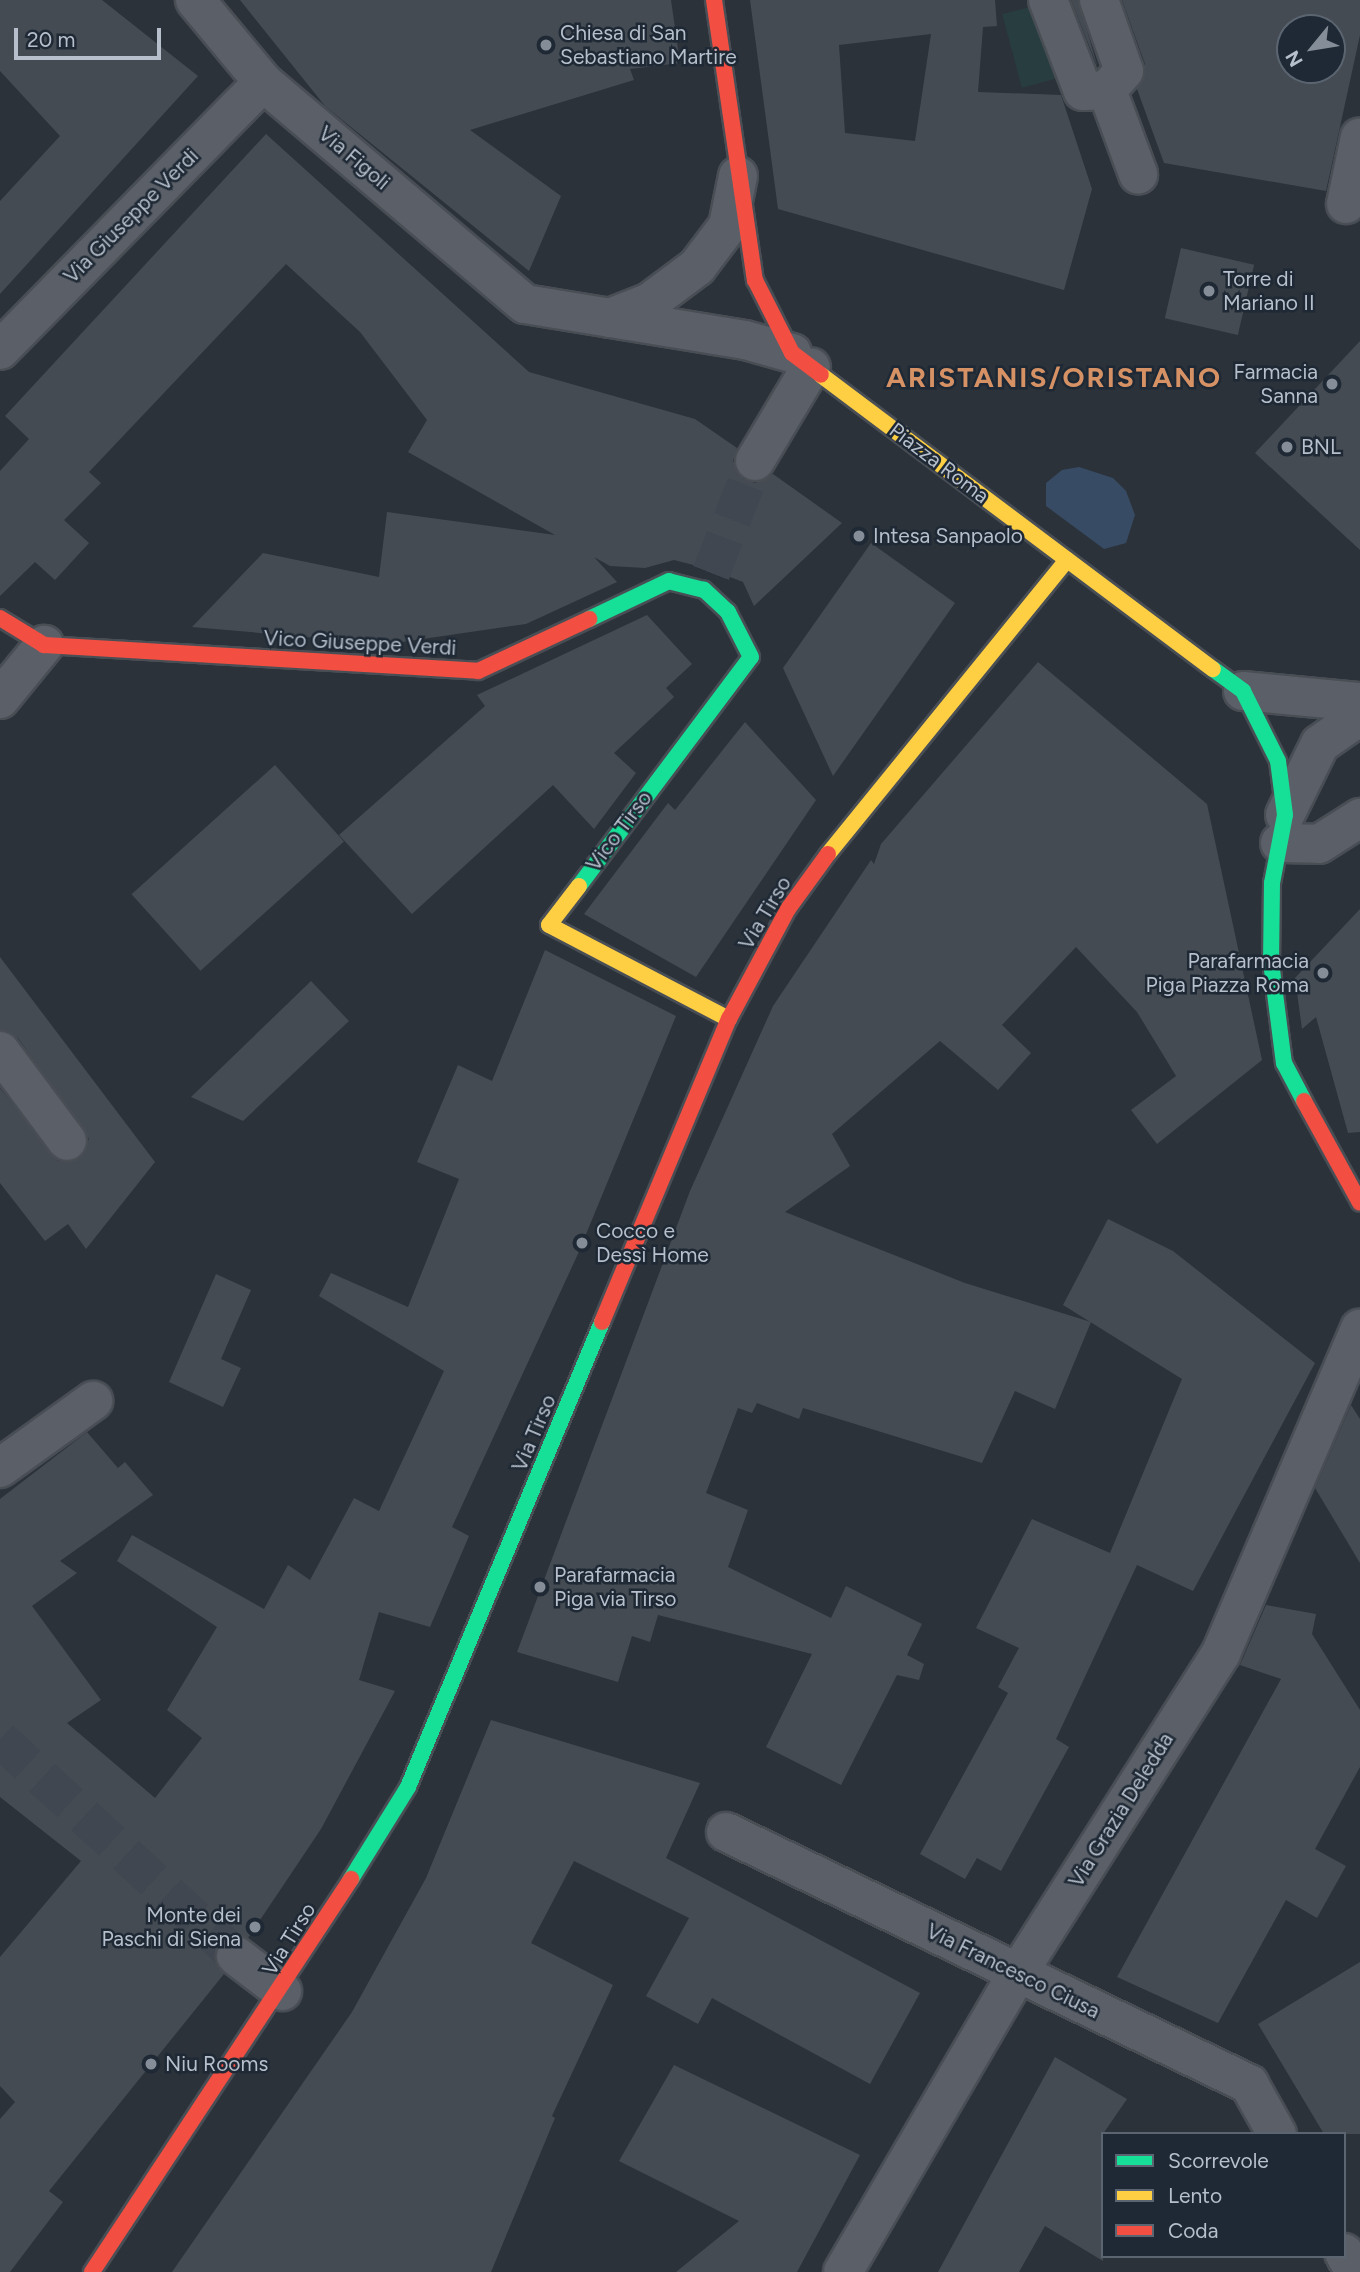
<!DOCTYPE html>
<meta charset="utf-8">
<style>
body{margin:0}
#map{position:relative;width:1360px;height:2272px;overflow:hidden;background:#2b323a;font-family:Figtree,sans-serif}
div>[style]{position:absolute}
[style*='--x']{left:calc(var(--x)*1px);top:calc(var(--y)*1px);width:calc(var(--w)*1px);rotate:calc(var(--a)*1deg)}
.green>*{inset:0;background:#283d40;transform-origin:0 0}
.water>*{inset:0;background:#384b64}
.building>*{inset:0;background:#454b52;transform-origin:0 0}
.street-tunnel>*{height:38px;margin-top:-19px;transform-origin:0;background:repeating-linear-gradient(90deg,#404750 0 38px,transparent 0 57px)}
.roads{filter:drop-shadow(2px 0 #494e55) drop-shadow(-2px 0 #494e55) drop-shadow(0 2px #494e55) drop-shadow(0 -2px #494e55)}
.street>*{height:38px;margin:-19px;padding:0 19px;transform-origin:19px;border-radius:19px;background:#5b6068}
.fast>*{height:16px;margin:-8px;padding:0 8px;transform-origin:8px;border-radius:8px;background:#16e098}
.slow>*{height:16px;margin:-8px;padding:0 8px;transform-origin:8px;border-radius:8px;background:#ffcf43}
.jam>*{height:16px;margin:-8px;padding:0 8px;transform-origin:8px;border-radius:8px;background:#f24e42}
.dots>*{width:19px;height:19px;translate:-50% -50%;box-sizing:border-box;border:4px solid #1e2935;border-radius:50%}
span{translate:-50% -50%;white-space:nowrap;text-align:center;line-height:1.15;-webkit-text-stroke:5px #1e2935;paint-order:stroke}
.poi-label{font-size:21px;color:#b6bfcb}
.left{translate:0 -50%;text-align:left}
.right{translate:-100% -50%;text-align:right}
.street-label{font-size:21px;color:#b6bfcb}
.district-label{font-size:28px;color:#d69265;font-weight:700;letter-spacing:2px}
.legend{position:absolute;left:1101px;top:2132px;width:245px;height:126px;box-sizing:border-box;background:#1e2935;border:2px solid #5b6571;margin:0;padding:9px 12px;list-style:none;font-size:21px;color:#b6bfcb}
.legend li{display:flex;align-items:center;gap:14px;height:35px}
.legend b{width:35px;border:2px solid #5b6571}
.north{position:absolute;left:1276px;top:14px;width:70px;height:70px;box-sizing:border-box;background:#1e2935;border:2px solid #5b6571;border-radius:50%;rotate:240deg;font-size:19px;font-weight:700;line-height:28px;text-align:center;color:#b6bfcb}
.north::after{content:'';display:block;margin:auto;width:24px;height:32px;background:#858e98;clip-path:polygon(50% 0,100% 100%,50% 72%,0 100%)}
.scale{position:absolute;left:14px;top:28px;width:147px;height:32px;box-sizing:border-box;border:4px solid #b6bfcb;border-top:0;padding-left:9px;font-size:21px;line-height:24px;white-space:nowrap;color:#b6bfcb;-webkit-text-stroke:5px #1e2935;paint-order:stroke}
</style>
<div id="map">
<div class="green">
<div style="left:1037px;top:5px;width:76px;height:36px;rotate:75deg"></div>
</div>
<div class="water">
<div style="clip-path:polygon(1079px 467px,1113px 478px,1126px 491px,1135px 515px,1126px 543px,1104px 549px,1046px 506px,1046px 483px,1062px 470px)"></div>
</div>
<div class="building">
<div style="clip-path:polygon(0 0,102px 0,198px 76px,0 294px,0 201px,60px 136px,0 71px)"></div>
<div style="clip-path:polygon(240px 0,671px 0,680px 63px,630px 69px,634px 80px,470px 130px,561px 196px,529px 271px,325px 106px)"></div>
<div style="clip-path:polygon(evenodd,750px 0,995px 0,997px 26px,983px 27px,978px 92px,1061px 95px,1092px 189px,1064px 290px,778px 209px,750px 0,931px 34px,915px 141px,845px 133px,839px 45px,931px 34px)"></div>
<div style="clip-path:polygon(1071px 0,1078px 0,1098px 68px)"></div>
<div style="clip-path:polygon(evenodd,1122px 0,1360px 0,1360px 35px,1326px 191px,1164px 163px,1137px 89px,1145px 64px,1122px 0,1290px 28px,1332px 28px,1332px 70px,1290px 70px,1290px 28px)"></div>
<div style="clip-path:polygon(266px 134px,529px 372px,695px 419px,737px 448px,733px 461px,743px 479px,755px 483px,773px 474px,842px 523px,754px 606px,743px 582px,709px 569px,674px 560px,645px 568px,610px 566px,594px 557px,617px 582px,526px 624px,388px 644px,192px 627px,263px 553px,379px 577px,387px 512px,555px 535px,408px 452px,427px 420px,360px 332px,286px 264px,89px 472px,101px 483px,64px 520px,89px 543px,55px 580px,35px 562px,0 596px,0 471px,29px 439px,5px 416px)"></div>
<div style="left:1181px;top:248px;width:75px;height:72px;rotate:13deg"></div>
<div style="clip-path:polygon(1360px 341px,1360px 550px,1255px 453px)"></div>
<div style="clip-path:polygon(871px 543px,955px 603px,833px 776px,783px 668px)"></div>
<div style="clip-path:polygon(647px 615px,692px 664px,666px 688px,674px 697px,614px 753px,636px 773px,594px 829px,553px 785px,412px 914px,339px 835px,485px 706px,477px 695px)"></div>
<div style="clip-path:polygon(1038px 662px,1207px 804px,1262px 1060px,1157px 1144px,1131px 1110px,1176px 1076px,1137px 1012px,1076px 947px,1002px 1025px,1031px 1053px,998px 1090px,940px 1041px,832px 1134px,850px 1166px,785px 1212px,965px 1283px,1091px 1322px,1055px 1409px,1015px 1391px,982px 1463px,803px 1408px,799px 1419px,757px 1403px,752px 1413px,738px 1408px,706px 1493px,748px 1510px,728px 1567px,831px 1618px,846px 1586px,922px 1624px,907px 1655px,924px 1664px,919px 1680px,897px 1675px,841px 1785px,766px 1747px,812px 1654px,658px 1615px,650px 1642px,632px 1636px,618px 1682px,517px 1652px,690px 1191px,773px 1006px,871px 860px,874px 864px,881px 844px)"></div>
<div style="clip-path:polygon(745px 722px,816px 800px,696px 977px,584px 914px,668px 803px,675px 810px)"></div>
<div style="left:275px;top:765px;width:103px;height:193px;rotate:48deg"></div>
<div style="clip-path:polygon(1360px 909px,1360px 1132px,1348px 1133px,1316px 1017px,1302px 1029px,1295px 978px)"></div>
<div style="clip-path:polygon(545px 950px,676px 1016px,577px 1256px,452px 1527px,469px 1536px,430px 1627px,379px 1612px,359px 1680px,395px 1691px,321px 1829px,248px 1938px,228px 1936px,218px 1943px,216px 1964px,224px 1974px,49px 2191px,63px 2202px,10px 2272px,0 2272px,0 2119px,15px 2102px,0 2086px,0 1957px,81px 1861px,0 1797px,0 1499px,87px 1432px,118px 1468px,125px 1462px,153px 1495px,60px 1561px,77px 1573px,32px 1606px,101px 1700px,67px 1723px,155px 1798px,202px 1738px,167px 1710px,217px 1627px,117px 1561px,132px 1535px,264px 1609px,288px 1565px,310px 1580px,354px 1498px,379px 1511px,444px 1371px,319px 1296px,331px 1273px,408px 1307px,459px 1179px,417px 1162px,458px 1065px,492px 1081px)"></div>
<div style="clip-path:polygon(0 957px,155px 1162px,86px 1249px,68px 1224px,45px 1241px,0 1183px,0 1088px,58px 1161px,79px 1159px,89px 1139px,18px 1038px,0 1030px)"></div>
<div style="clip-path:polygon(311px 981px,349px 1021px,243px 1121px,191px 1097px)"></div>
<div style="clip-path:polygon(1108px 1219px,1173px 1251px,1315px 1363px,1193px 1591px,1137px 1565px,1056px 1739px,1069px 1747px,1001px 1871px,977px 1858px,965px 1879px,920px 1854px,1008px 1693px,998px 1687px,1019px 1648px,976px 1628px,1032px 1519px,1117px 1556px,1110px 1553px,1182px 1379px,1063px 1305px)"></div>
<div style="clip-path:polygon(216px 1274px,251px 1290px,221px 1359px,241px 1368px,223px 1407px,169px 1382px)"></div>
<div style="clip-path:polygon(1351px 1405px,1360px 1419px,1360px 1563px,1315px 1488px)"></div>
<div style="clip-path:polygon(1266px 1605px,1316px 1614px,1312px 1634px,1360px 1710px,1360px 1767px,1315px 1849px,1346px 1866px,1317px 1918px,1286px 1900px,1218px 2023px,1117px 1977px,1281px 1679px,1240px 1665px)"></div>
<div style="clip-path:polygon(491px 1720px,700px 1783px,666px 1858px,920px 1993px,870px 2084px,712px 1998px,698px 2024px,646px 1996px,689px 1918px,574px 1861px,531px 1943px,613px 1985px,552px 2116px,555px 2118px,491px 2272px,172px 2272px,352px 2012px,426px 1878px)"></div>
<div style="clip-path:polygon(1360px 1962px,1360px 2134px,1324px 2134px,1258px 2024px)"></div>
<div style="clip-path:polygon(1055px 2057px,1127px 2099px,1103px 2134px,1103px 2261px,1045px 2226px,1019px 2272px,938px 2272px)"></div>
<div style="clip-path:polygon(674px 2065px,860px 2155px,797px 2272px,676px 2272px,739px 2221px,619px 2161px)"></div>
</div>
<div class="street-tunnel">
<div style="--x:711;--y:573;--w:120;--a:-68.6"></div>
<div style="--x:0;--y:1739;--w:321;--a:42.6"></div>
</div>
<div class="roads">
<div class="street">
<div style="--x:195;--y:0;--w:107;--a:50.3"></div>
<div style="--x:263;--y:82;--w:343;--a:40.3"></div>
<div style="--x:525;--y:304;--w:223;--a:9.3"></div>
<div style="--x:745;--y:340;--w:49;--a:15.5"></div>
<div style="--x:1048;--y:0;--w:97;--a:69"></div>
<div style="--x:1083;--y:91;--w:24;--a:-2"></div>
<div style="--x:1107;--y:90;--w:90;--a:69.7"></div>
<div style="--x:1099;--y:0;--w:75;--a:70.6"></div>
<div style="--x:1124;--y:71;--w:25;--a:132"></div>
<div style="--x:1346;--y:204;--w:68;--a:-78.2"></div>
<div style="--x:610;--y:318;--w:43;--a:-21.8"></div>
<div style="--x:650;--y:302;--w:59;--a:-36.7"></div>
<div style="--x:697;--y:267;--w:51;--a:-52.9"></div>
<div style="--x:728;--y:226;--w:51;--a:-78.7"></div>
<div style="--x:0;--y:350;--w:375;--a:-45.5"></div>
<div style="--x:755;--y:461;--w:109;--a:-59.2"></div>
<div style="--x:1243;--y:691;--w:118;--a:5.4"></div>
<div style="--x:0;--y:699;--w:70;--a:-50.8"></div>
<div style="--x:1285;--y:815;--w:79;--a:-63.8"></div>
<div style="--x:1320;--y:744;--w:49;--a:-35"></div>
<div style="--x:1280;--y:843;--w:39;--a:1"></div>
<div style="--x:1319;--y:844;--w:49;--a:-32.4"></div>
<div style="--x:0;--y:1051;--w:112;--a:53.3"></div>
<div style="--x:0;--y:1468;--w:115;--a:-35.8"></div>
<div style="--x:726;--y:1832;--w:581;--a:25.73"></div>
<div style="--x:1249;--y:2084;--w:57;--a:60.8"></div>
<div style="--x:236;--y:1956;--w:58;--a:37.3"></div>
<div style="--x:1344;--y:2253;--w:22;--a:60"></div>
<div style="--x:843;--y:2272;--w:346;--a:-59.7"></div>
<div style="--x:1018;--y:1973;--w:379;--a:-57.6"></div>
<div style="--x:1221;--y:1653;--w:353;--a:-66.8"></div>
</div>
<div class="fast">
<div style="--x:1213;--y:669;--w:37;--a:36"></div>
<div style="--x:1243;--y:691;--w:78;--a:63.4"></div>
<div style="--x:1278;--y:761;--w:54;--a:82.6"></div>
<div style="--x:1285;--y:815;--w:69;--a:100.8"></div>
<div style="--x:1272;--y:883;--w:79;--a:90.7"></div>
<div style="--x:1271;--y:962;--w:102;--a:82.7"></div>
<div style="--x:1284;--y:1063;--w:43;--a:62.2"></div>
<div style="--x:579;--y:886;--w:286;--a:-53.1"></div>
<div style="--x:751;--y:657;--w:51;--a:-117.1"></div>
<div style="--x:728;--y:612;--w:33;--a:-137"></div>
<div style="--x:704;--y:590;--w:36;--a:-166"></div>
<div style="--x:669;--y:581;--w:89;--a:154.6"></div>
<div style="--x:351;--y:1879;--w:108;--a:-58.2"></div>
<div style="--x:408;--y:1787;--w:504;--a:-67.35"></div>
</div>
<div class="slow">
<div style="--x:821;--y:375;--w:490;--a:36.9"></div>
<div style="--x:828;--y:854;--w:379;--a:-50.9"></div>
<div style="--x:579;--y:886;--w:49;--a:127.6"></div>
<div style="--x:549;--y:925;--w:203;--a:27.6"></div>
</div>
<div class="jam">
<div style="--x:714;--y:0;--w:283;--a:81.7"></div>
<div style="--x:755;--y:280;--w:82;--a:63.1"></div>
<div style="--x:792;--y:353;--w:36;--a:37"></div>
<div style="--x:0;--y:618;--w:52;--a:31.5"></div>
<div style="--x:44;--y:645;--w:435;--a:3.4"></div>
<div style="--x:478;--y:671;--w:123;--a:-25.1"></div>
<div style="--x:1304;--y:1101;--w:116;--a:61.2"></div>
<div style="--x:602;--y:1322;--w:329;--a:-67.3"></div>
<div style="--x:729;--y:1019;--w:125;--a:-61.8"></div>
<div style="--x:788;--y:909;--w:68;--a:-54"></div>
<div style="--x:92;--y:2272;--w:471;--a:-56.6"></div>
</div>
</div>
<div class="dots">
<div style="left:546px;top:45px;background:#858e98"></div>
<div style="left:1209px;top:291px;background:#858e98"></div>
<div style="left:1332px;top:384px;background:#858e98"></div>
<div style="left:1287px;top:447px;background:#858e98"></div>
<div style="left:859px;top:536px;background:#858e98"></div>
<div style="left:1323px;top:973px;background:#858e98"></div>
<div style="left:582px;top:1243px;background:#858e98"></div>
<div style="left:540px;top:1587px;background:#858e98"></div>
<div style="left:255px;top:1927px;background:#858e98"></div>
<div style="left:151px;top:2064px;background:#858e98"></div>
</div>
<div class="poi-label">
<span class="left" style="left:560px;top:45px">Chiesa di San<br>Sebastiano Martire</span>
<span class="left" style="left:1223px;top:291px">Torre di<br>Mariano II</span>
<span class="right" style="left:1318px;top:384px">Farmacia<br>Sanna</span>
<span class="left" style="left:1301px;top:447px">BNL</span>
<span class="left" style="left:873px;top:536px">Intesa Sanpaolo</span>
<span class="right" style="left:1309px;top:973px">Parafarmacia<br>Piga Piazza Roma</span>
<span class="left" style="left:596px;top:1243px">Cocco e<br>Dessì Home</span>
<span class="left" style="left:554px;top:1587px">Parafarmacia<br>Piga via Tirso</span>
<span class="right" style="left:241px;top:1927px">Monte dei<br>Paschi di Siena</span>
<span class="left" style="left:165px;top:2064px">Niu Rooms</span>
</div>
<div class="street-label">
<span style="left:354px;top:158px;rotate:40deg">Via Figoli</span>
<span style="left:131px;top:216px;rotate:-45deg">Via Giuseppe Verdi</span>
<span style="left:939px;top:463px;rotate:37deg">Piazza Roma</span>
<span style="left:360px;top:643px;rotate:3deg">Vico Giuseppe Verdi</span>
<span style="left:619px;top:831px;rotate:-53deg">Vico Tirso</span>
<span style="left:765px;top:913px;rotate:-59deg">Via Tirso</span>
<span style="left:534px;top:1433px;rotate:-67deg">Via Tirso</span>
<span style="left:1121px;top:1810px;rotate:-58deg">Via Grazia Deledda</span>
<span style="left:289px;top:1939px;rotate:-58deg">Via Tirso</span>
<span style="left:1013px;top:1971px;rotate:26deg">Via Francesco Ciusa</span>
</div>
<div class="district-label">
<span style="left:1054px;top:377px">ARISTANIS/ORISTANO</span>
</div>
<ul class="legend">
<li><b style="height:9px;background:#16e098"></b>Scorrevole</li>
<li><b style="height:9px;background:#ffcf43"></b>Lento</li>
<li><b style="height:9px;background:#f24e42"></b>Coda</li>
</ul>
<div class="north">N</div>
<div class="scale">20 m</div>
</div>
